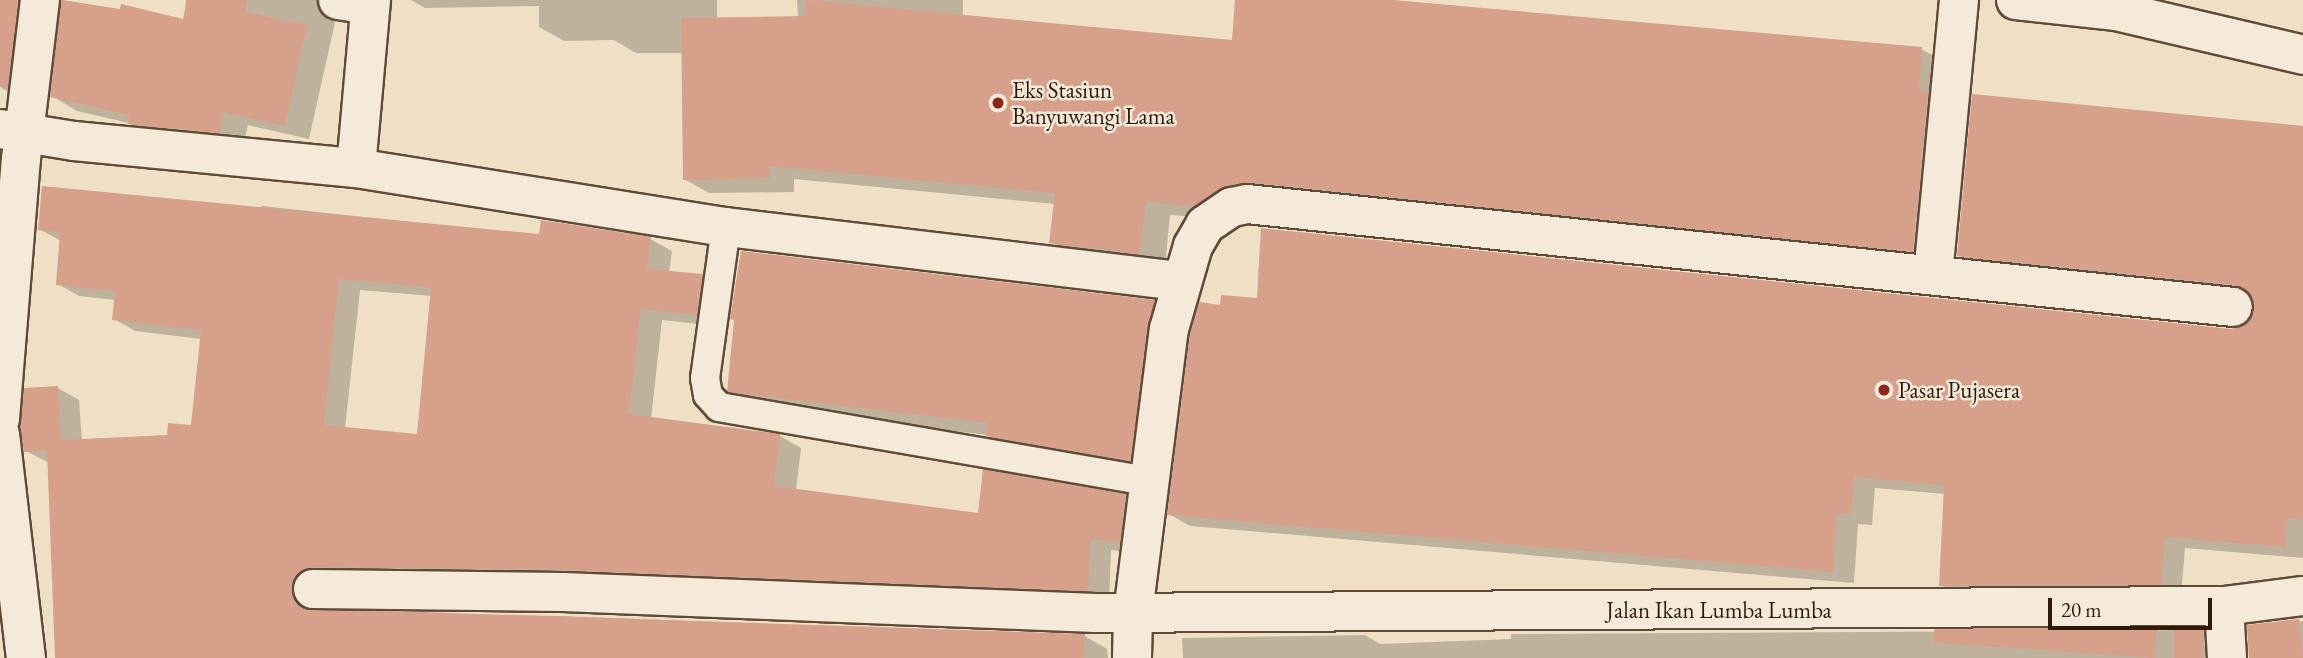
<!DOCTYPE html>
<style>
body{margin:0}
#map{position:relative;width:2303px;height:658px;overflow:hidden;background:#efdfc5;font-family:"EB Garamond",serif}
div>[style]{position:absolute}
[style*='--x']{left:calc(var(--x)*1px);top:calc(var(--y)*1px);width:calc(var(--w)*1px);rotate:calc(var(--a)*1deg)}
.shadow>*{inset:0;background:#0003}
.building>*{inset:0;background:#d6a08a;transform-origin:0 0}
.roads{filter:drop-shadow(2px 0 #5f4a37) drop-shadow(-2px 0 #5f4a37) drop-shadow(0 2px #5f4a37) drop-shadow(0 -2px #5f4a37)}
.service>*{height:28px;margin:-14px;padding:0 14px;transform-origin:14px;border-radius:14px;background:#f5ead9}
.minor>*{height:38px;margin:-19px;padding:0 19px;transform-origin:19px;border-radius:19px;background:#f5ead9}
.secondary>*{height:38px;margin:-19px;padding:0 19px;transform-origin:19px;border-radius:19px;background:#f5ead9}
.dots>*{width:19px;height:19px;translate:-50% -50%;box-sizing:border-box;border:4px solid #f5ead9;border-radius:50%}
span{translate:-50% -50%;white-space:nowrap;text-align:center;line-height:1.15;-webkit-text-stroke:5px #f5ead9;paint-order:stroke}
.poi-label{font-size:23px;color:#2f1908}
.left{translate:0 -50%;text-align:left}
.street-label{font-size:23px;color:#2f1908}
.scale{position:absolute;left:2048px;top:598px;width:164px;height:32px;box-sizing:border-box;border:4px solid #2f1908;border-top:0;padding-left:9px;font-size:21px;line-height:24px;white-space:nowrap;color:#2f1908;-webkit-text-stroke:5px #f5ead9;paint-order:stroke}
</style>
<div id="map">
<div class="shadow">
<div style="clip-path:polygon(0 0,40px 0,10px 93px,0 87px)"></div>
<div style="clip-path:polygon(62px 0,184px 21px,186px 0,340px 0,309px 139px,248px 125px,243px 146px,155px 138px,129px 123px,77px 111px,52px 96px)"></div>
<div style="clip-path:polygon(411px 0,717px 0,717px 19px,798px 18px,797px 0,963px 0,963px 16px,1233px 42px,1237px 0,1373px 0,1921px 49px,1946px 63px,1938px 265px,1170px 215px,1165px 267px,1076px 257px,1051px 242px,1055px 204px,794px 179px,794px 192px,709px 193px,684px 179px,683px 53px,636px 53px,614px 40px,564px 41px,539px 27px,539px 6px,425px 8px)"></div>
<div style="clip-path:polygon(2303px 127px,2303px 558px,2185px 548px,2181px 596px,1962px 597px,1941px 585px,1945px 494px,1875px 488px,1872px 525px,1858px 524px,1854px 583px,1190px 526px,1169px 514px,1221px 307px,1258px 300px,2231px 331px,2244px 328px,2256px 310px,2254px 296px,1980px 267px,1959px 255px)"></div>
<div style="clip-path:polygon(evenodd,262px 206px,540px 236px,650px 239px,672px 251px,669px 273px,702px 276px,723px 288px,718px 326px,662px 320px,651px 419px,780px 436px,801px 448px,796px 491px,979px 515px,1125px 496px,1147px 508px,1141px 553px,1111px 550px,1109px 602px,315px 591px,315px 613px,562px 616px,1085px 636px,1107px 649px,1108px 658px,56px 658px,49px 463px,26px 451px,58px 388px,79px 400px,82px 441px,169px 437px,193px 427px,202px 339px,135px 331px,114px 319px,116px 300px,79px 296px,58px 284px,61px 241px,39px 229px,259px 219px,262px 206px,360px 290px,432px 296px,418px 436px,345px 429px,360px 290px)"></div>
<div style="clip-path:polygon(1154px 302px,1183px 319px,1159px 477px,1017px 452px,988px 435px,759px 408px,729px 391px)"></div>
<div style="clip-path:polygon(2303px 621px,2303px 658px,2249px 658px,2249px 627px)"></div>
<div style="clip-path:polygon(2203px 630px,2222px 641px,2224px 658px,1183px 658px,1182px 638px,1365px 635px,1380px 644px,1511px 639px,1511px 634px)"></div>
</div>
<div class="building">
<div style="clip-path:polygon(0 0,18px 0,8px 88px,0 86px)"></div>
<div style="clip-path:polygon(61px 0,120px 9px,121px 4px,183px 19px,187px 0,248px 0,245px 12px,307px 25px,285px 126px,223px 112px,219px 133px,128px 124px,129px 115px,50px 97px)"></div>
<div style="clip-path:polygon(806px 0,1232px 40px,1235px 0,1393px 0,1922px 47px,1919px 90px,1928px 91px,1913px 252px,1249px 182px,1220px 189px,1194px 206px,1146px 202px,1140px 254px,1049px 243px,1055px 193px,769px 166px,770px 178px,683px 180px,681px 18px,805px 16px)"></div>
<div style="clip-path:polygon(1972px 94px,2303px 126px,2303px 519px,2287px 518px,2285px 547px,2165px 537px,2161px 585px,1939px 586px,1944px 485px,1855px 477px,1851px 514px,1837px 513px,1833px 572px,1167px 515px,1190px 333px,1199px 302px,1220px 305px,1221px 295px,1257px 298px,1261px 228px,2231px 329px,2250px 320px,2253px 299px,2235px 285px,1957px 256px)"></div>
<div style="clip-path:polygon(evenodd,42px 186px,539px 234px,541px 220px,651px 237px,647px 269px,703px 274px,697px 315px,641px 309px,629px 414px,780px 434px,774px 486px,978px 513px,983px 469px,1126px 494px,1120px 542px,1090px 539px,1088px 591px,564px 570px,313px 567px,302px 570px,291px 588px,302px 608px,1085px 634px,1084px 658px,55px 658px,47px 451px,24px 452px,20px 427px,24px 388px,58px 386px,61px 440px,167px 435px,168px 423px,191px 425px,201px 330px,112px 320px,115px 291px,56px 285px,60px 232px,38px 230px,42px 186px,339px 279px,431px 287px,417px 434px,324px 425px,339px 279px)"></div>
<div style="clip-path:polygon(741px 251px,1155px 300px,1130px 461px,986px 436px,988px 423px,727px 392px,734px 320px,730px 319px)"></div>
<div style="clip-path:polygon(2299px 619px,2303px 658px,2249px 658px,2247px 625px)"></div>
<div style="left:2157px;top:628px;width:30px;height:222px;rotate:94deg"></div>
<div style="left:2174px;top:628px;width:29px;height:30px"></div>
</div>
<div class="roads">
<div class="service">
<div style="--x:726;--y:227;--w:152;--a:97.9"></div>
<div style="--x:705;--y:378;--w:17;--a:80"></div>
<div style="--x:708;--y:395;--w:16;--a:47"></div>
<div style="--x:719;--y:407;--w:436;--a:9.8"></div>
</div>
<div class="minor">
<div style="--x:338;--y:0;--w:32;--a:9"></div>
<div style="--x:0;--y:129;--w:75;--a:9.2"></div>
<div style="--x:74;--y:141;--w:283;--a:5.5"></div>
<div style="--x:356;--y:168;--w:375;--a:9.1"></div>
<div style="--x:726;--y:227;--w:457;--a:6.8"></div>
<div style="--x:356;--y:168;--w:169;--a:-84.9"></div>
<div style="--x:1933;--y:275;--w:276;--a:-84.6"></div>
<div style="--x:0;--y:419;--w:261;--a:-85.4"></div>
<div style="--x:21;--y:159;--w:160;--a:-83.2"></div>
<div style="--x:0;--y:434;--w:226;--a:83.4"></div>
<div style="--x:313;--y:589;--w:250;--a:0.7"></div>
<div style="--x:563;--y:592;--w:533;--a:2.26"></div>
<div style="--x:1096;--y:613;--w:1128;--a:-0.36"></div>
<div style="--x:2224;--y:606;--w:80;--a:-7.2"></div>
<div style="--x:2224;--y:606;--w:52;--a:86.7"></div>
<div style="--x:1132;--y:658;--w:45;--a:-88.7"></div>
<div style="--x:1133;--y:613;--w:286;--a:-82.8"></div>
<div style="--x:1169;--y:329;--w:86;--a:-73.9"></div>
<div style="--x:1193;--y:246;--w:24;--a:-60"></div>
<div style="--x:1205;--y:225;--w:32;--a:-34"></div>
<div style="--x:1232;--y:207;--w:15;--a:-11"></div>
<div style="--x:1247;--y:204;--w:991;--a:5.96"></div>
</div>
<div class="secondary">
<div style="--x:2016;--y:0;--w:101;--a:6.3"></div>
<div style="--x:2116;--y:11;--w:192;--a:13.2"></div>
</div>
</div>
<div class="dots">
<div style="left:998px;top:103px;background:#8f2418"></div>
<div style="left:1884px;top:390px;background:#8f2418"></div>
</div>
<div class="poi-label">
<span class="left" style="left:1012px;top:103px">Eks Stasiun<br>Banyuwangi Lama</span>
<span class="left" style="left:1898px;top:390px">Pasar Pujasera</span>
</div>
<div class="street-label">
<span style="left:1719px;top:610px">Jalan Ikan Lumba Lumba</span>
</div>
<div class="scale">20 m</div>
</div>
